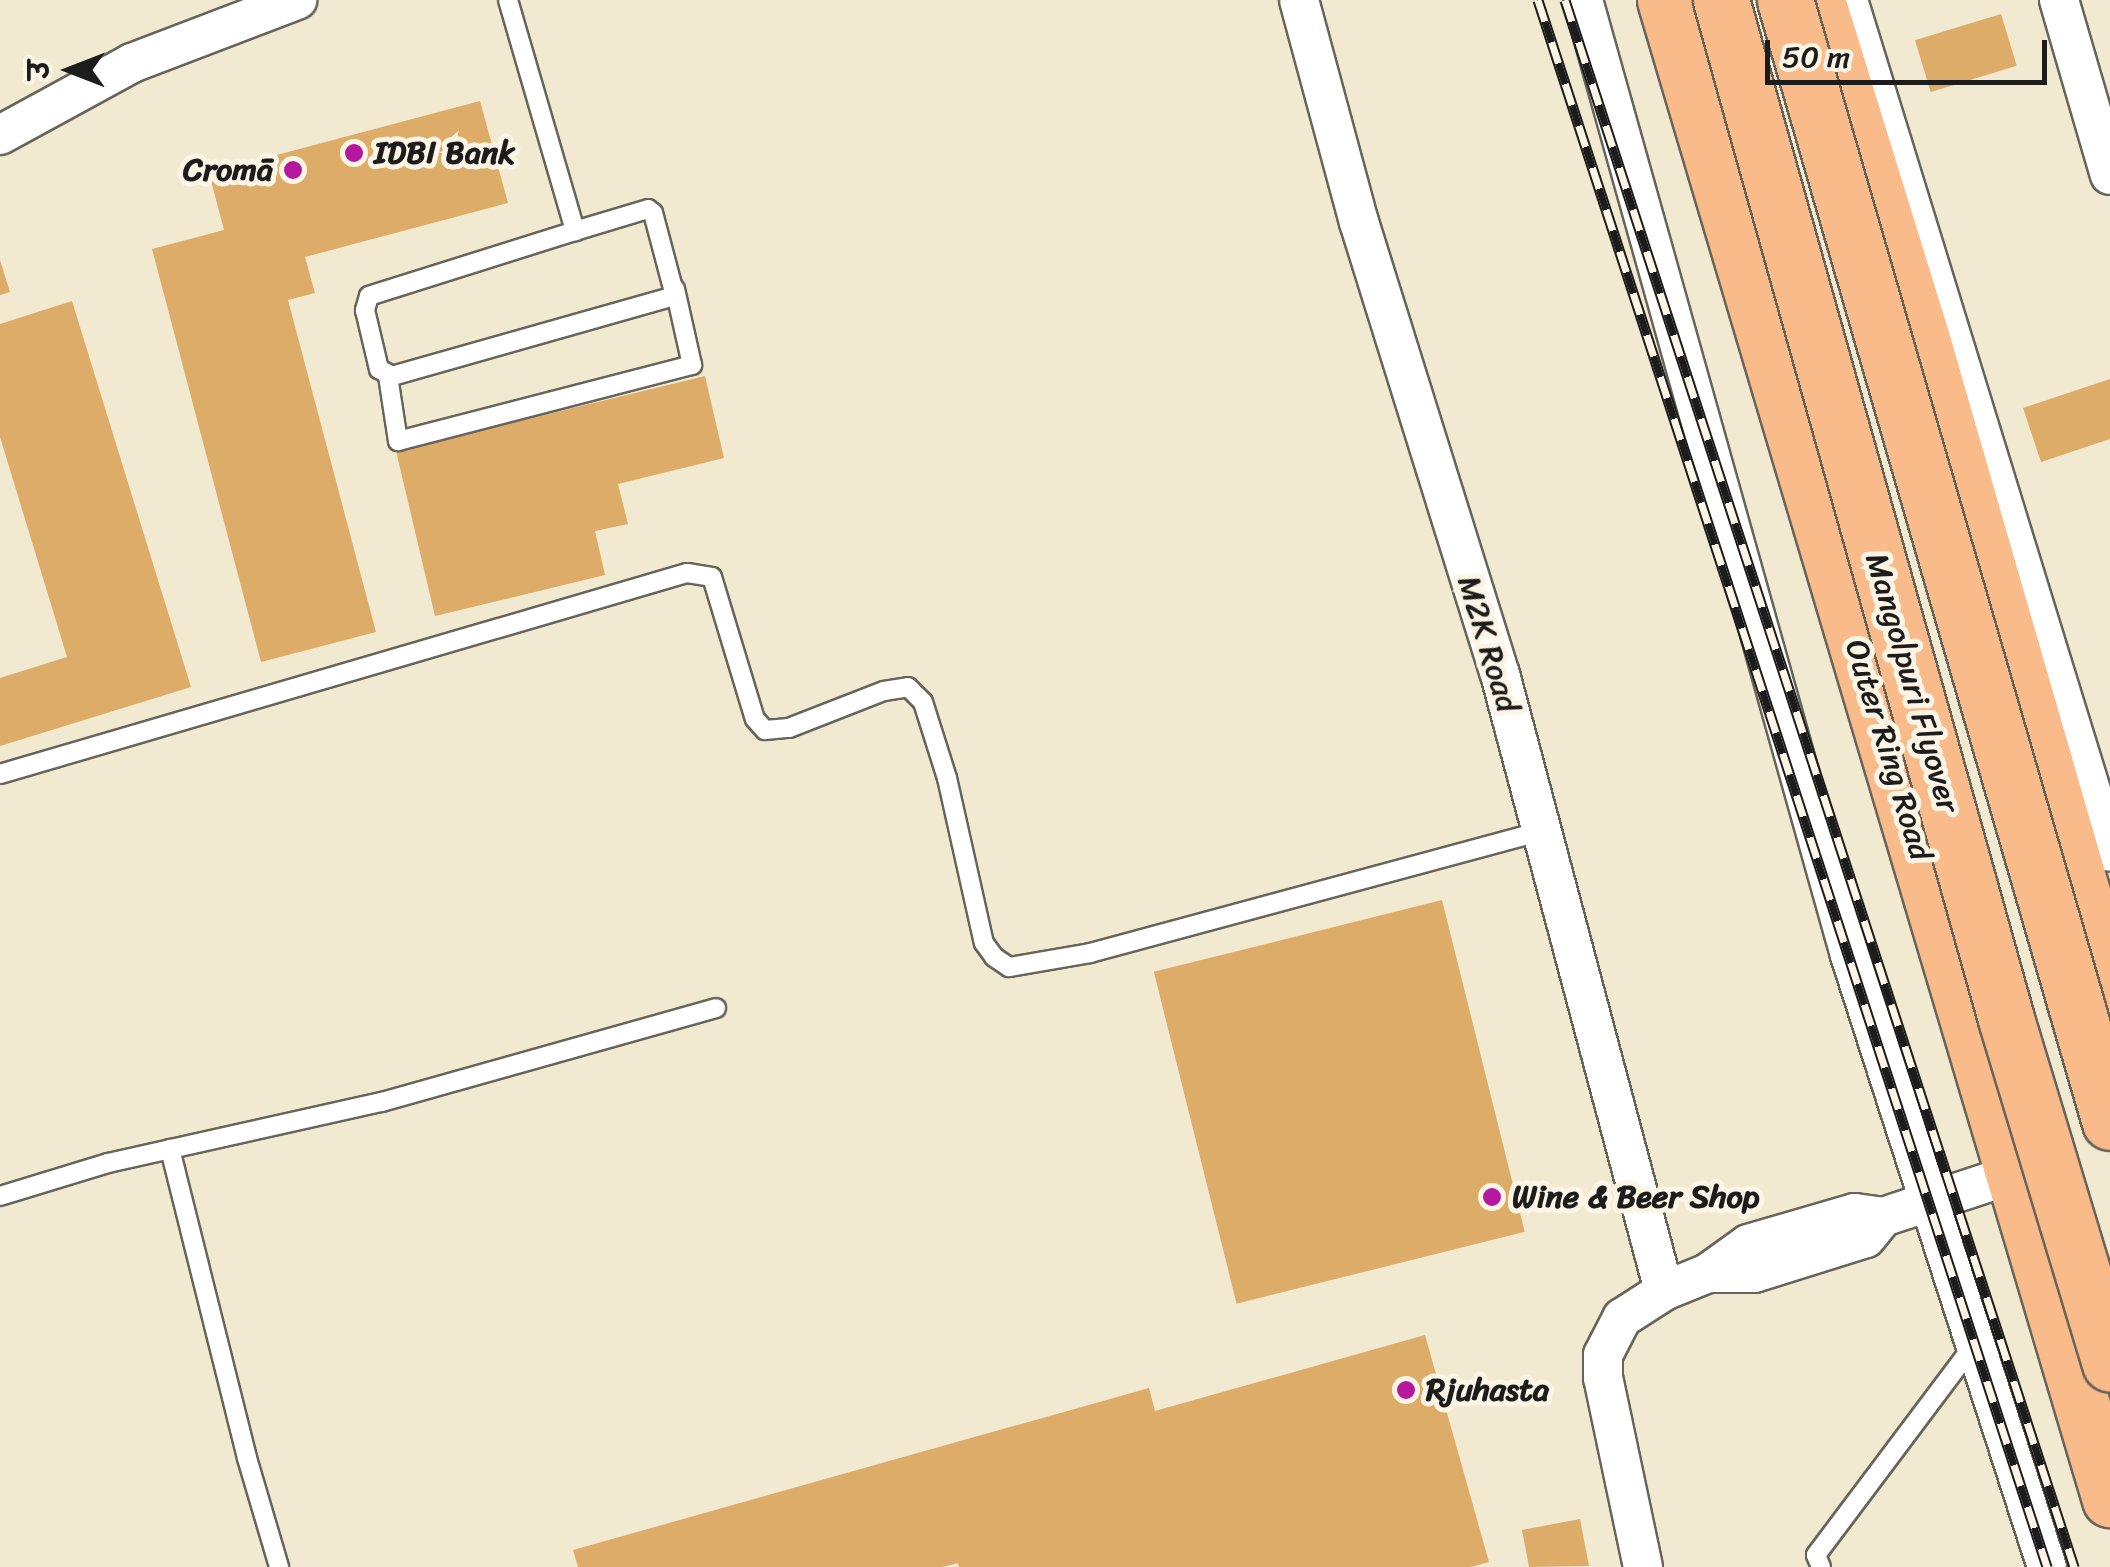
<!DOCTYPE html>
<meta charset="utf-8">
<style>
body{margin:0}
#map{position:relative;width:2110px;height:1567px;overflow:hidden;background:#f1ead0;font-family:Sriracha,"Playpen Sans Deva",sans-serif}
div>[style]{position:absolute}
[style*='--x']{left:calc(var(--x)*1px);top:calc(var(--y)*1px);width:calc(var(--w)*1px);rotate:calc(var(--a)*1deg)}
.building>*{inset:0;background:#ddac68;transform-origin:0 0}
.roads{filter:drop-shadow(2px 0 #67645b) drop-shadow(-2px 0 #67645b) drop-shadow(0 2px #67645b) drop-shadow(0 -2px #67645b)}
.lane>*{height:18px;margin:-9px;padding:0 9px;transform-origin:9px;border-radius:9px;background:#fff}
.street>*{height:38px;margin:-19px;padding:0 19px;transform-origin:19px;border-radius:19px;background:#fff}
.primary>*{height:55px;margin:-27.5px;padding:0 27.5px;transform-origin:27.5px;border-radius:27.5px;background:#fabb8b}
.rail>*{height:11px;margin-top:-5.5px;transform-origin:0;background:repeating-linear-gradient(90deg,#fcf5e5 0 22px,#1c1c1c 0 44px);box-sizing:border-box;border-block:2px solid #1c1c1c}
.bridges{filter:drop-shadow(2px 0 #67645b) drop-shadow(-2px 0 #67645b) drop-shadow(0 2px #67645b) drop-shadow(0 -2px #67645b)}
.highway-bridge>*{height:55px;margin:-27.5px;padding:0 27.5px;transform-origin:27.5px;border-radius:27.5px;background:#fabb8b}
.dots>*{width:28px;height:28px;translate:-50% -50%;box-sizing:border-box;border:5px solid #fcf5e5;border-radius:50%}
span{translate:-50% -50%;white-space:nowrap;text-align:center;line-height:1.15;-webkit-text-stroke:10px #fcf5e5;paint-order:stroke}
.poi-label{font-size:32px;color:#1c1c1c;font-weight:700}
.left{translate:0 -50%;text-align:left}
.right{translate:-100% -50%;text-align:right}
.street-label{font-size:32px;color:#1c1c1c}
.north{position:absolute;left:20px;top:20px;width:100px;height:100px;-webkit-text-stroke:8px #fcf5e5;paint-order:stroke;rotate:270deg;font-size:28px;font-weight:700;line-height:40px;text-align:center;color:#1c1c1c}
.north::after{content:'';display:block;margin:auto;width:35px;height:45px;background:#1c1c1c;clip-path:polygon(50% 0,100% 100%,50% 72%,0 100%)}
.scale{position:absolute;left:1765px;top:40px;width:282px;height:45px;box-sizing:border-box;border:5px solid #1c1c1c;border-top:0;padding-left:12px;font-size:30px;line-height:35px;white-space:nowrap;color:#1c1c1c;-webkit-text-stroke:8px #fcf5e5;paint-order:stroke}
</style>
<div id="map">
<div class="building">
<div style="left:2001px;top:14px;width:54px;height:90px;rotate:73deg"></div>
<div style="clip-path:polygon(480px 101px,508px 203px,305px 257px,315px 293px,288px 300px,376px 632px,261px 662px,152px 249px,224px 230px,209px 173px)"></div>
<div style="clip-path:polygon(0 260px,10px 292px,0 295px)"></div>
<div style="clip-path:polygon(72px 301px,191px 687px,0 746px,0 678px,67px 657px,0 437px,0 324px)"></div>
<div style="clip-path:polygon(705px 376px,724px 458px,618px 484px,628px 524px,595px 531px,605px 575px,435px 616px,396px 451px)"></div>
<div style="clip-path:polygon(2110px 379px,2110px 439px,2041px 462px,2023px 408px)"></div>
<div style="left:1442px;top:900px;width:342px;height:297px;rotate:76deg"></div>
<div style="clip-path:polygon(1425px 1335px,1489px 1562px,1471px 1567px,959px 1567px,958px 1563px,943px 1567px,578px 1567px,573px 1550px,1149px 1388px,1155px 1411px)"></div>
<div style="clip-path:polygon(1580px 1519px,1589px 1566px,1529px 1567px,1522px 1530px)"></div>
</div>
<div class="roads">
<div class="lane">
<div style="--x:508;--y:0;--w:241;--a:73.8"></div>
<div style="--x:575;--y:231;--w:216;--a:162.5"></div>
<div style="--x:369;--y:296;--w:15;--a:106"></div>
<div style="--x:365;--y:310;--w:61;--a:76.7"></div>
<div style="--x:379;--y:369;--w:15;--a:28"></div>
<div style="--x:392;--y:376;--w:294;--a:-15.8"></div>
<div style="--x:675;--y:296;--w:86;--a:-104.8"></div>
<div style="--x:653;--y:213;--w:6;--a:-141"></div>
<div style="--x:648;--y:209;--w:76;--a:163.2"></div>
<div style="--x:388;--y:376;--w:66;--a:81.3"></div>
<div style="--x:398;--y:441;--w:304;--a:-14.5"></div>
<div style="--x:692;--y:365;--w:78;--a:-102.6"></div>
<div style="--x:0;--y:774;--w:716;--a:-16.31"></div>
<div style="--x:687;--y:573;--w:25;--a:9"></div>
<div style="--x:712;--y:577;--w:148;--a:73.2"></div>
<div style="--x:755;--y:719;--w:15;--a:48"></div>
<div style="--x:765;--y:730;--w:24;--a:-5"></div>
<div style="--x:789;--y:728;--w:102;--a:-21.3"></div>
<div style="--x:884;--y:691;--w:24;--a:-9"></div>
<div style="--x:908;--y:687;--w:21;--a:45"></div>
<div style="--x:923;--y:702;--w:80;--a:72.5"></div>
<div style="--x:947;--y:778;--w:169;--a:77.4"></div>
<div style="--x:984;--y:943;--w:17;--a:54"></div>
<div style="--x:994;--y:957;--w:18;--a:34"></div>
<div style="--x:1009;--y:967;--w:82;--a:-9.8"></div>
<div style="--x:1090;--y:953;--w:466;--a:-15.1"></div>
<div style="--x:170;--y:1149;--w:318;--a:76"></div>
<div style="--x:247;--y:1458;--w:114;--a:73.6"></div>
<div style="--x:0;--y:1196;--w:113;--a:-17"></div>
<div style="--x:108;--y:1163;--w:281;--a:-12.6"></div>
<div style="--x:382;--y:1102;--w:347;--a:-15.7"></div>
<div style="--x:1821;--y:1567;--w:13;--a:-113"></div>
<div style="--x:1816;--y:1555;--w:265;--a:-53.1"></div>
</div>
<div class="street">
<div style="--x:1299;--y:0;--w:230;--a:74.9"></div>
<div style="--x:1359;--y:222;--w:473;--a:72.7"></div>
<div style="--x:1500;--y:674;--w:638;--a:75.11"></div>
<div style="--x:1583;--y:0;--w:992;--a:74.38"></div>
<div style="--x:1850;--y:955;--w:643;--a:72.16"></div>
<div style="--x:1848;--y:0;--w:891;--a:72.91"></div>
<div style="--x:2059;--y:0;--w:182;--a:73.8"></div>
<div style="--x:0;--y:135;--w:150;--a:-28.6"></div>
<div style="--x:132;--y:63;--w:177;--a:-20.9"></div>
<div style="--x:1708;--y:1273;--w:46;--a:0"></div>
<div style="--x:1754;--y:1273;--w:117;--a:-17.4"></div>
<div style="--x:1866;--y:1238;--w:27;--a:-51"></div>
<div style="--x:1643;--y:1567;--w:193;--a:-101.9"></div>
<div style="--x:1603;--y:1378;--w:23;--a:-90"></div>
<div style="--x:1603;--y:1355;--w:42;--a:-62.8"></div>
<div style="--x:1622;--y:1318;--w:50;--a:-32.7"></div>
<div style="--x:1664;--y:1291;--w:48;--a:-22.2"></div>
<div style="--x:1708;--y:1273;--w:49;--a:-35.9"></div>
<div style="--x:1748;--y:1244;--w:111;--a:-16.2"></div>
<div style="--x:1855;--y:1213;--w:28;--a:8"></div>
<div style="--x:1883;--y:1217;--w:138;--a:-18.2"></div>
</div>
<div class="primary">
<div style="--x:1665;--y:0;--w:1564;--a:73.47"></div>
<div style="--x:1817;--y:0;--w:352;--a:72.8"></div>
<div style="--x:1921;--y:336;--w:680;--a:73.86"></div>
</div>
</div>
<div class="rail">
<div style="--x:1538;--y:0;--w:1648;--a:72"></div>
<div style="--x:1565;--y:0;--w:1648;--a:72"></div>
</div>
<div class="bridges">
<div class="highway-bridge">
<div style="--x:1721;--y:0;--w:1058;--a:74.37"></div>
<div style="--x:2006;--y:1019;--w:360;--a:73.2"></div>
<div style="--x:1785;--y:0;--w:1168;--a:73.85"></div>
</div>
</div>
<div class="dots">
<div style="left:354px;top:153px;background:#b5179e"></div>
<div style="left:293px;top:170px;background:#b5179e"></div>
<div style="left:1492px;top:1197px;background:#b5179e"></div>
<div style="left:1406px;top:1390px;background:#b5179e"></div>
</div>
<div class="poi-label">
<span class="left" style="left:374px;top:153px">IDBI Bank</span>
<span class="right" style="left:273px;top:170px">Cromā</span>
<span class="left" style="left:1512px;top:1197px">Wine &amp; Beer Shop</span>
<span class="left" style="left:1426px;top:1390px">Rjuhasta</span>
</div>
<div class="street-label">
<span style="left:1488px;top:644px;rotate:73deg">M2K Road</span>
<span style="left:1912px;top:683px;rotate:74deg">Mangolpuri Flyover</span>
<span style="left:1888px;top:750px;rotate:73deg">Outer Ring Road</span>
</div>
<div class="north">उ</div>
<div class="scale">50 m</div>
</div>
